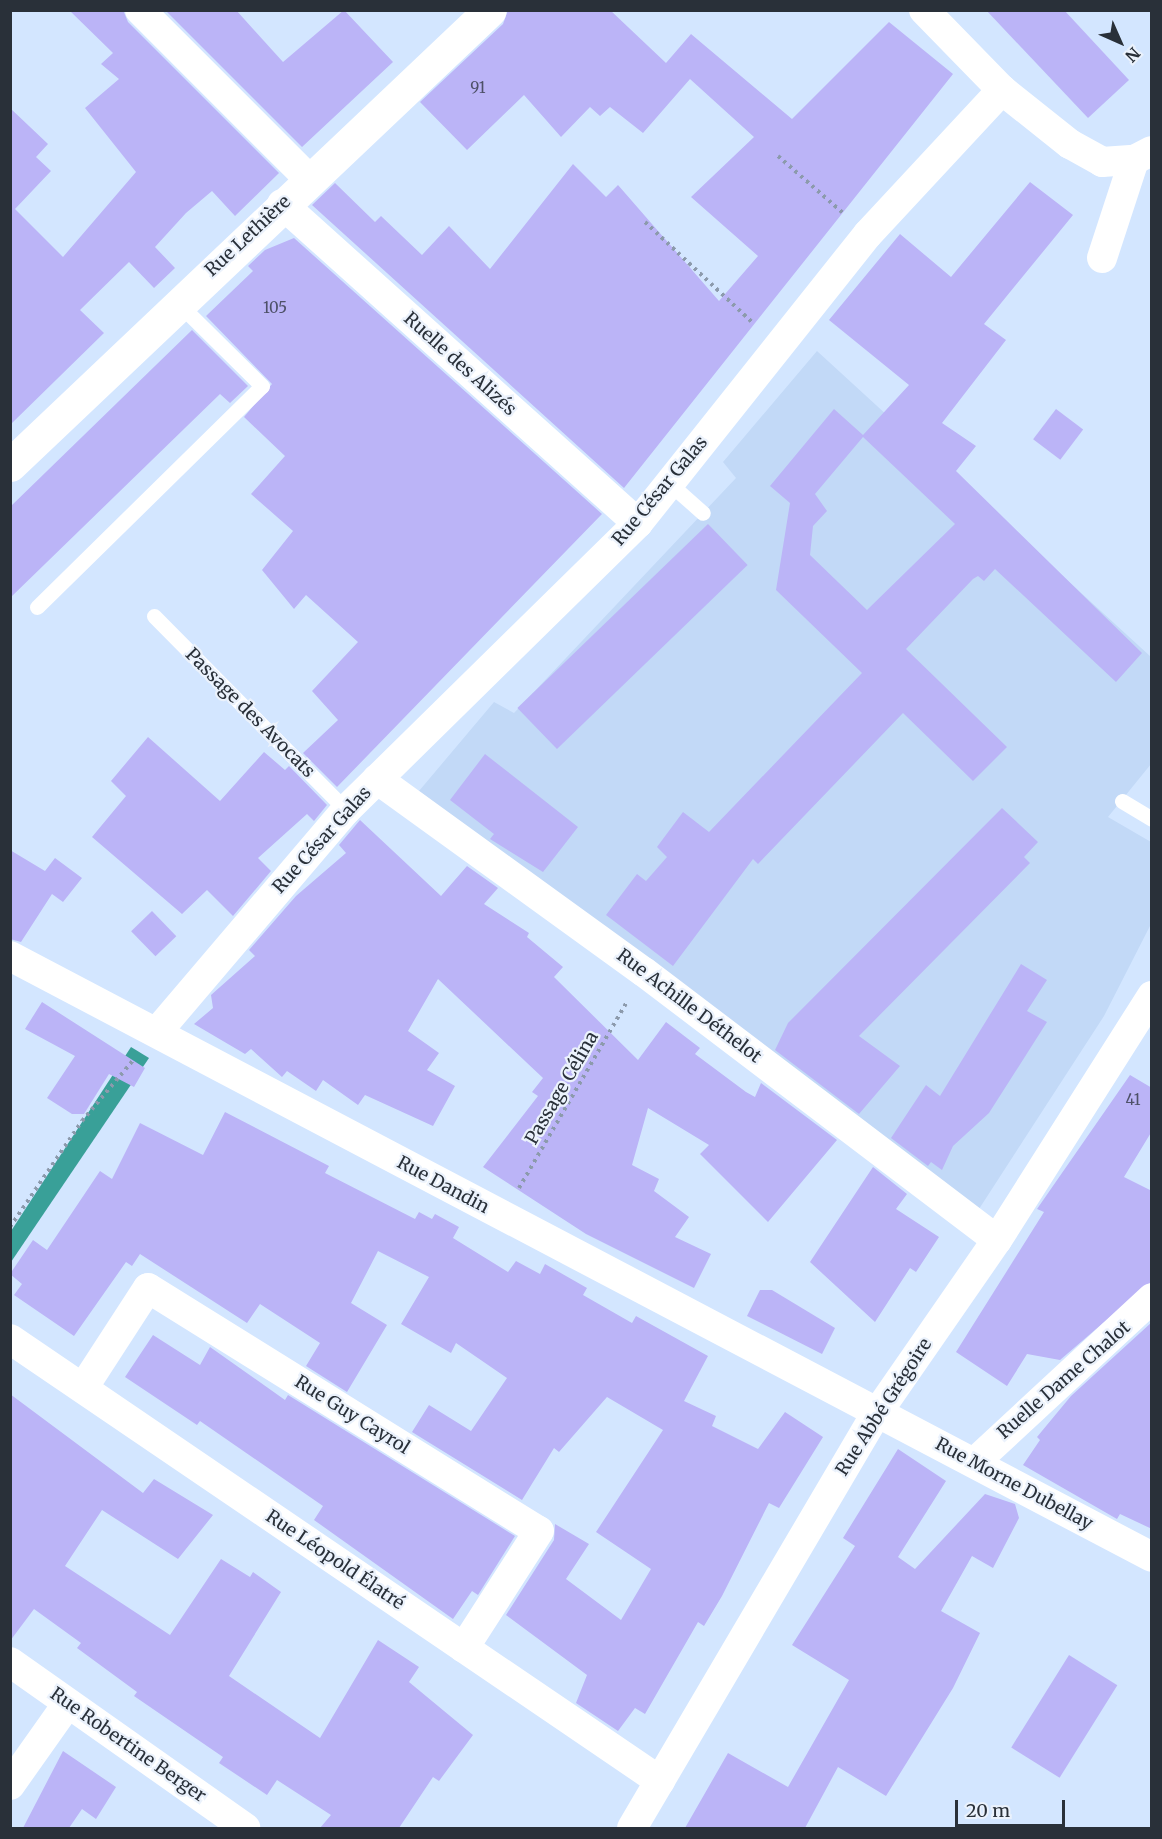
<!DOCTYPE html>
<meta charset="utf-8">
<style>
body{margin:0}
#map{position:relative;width:1162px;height:1839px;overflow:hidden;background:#d3e6ff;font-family:Merriweather,serif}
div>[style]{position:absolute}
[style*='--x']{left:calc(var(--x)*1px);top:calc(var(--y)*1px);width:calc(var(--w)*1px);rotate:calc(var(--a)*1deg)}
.built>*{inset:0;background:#c2d9f7}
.water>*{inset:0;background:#39a098}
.building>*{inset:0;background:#bbb4f7;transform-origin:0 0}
.path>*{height:4px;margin-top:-2px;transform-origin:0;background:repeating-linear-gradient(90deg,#8c9aac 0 3px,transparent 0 7.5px)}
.service>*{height:15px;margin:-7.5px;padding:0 7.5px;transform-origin:7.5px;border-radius:7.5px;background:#fff}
.minor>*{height:30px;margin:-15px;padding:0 15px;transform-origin:15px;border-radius:15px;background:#fff}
.tertiary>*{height:33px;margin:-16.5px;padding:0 16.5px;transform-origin:16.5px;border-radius:16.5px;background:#fff}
span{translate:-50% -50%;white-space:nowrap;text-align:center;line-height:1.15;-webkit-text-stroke:4.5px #ebf2fc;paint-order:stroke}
.number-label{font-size:15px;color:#4e5168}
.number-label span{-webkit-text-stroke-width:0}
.street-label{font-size:18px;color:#293039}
.frame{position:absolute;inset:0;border:12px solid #293039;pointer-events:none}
.north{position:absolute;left:1090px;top:12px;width:60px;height:60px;-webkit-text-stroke:4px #ebf2fc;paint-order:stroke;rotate:135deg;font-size:16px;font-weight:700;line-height:24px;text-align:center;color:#293039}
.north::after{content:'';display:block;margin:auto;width:21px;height:27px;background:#293039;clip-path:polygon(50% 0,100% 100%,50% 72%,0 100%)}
.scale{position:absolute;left:955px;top:1800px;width:110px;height:27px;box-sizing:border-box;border:3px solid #293039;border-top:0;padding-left:8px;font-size:18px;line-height:21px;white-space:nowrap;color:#293039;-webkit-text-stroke:4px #ebf2fc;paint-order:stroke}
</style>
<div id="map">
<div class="built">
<div style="clip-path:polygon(817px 351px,1151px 657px,1151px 764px,1108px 817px,1151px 842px,1151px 924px,1104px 1016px,979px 1209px,419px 791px,494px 702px,514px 713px,736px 478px,723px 462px)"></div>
</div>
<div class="water">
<div style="clip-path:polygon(131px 1047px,149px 1058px,11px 1262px,11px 1231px)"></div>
</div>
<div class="building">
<div style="clip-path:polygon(69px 10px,123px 10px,128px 22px,279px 173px,235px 216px,212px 191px,186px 213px,155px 247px,175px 268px,154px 288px,129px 262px,80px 310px,104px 333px,10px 425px,10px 108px,48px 144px,36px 157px,51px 171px,15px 209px,63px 257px,136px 172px,85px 108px,119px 79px,101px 64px,113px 53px)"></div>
<div style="clip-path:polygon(165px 10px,236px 10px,283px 62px,344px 10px,393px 62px,302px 147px)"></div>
<div style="clip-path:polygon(508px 10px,610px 10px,666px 63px,691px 34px,792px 119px,889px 22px,953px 74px,624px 488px,312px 205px,335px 183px,375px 222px,381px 216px,422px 255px,449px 226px,490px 269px,573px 164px,606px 197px,618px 185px,719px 301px,758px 256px,691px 197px,754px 137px,690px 79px,643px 133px,610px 107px,600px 116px,590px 107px,561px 137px,524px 95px,467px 150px,420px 102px,503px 24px)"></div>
<div style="clip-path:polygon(986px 10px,1064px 10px,1129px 80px,1088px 118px)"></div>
<div style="clip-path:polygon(evenodd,1030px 182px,1073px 215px,984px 324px,1006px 340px,942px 423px,976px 446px,956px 471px,1142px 653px,1116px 682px,995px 569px,984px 581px,978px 576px,973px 579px,906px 649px,1007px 747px,973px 781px,903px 713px,758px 864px,753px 859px,673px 966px,606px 915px,637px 874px,646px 881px,667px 857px,657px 847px,683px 812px,709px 832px,862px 673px,776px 590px,790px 503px,770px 486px,834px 409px,863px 435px,909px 385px,829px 320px,900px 234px,951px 277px,1030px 182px,863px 437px,955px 524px,867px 610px,810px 555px,813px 526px,827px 511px,815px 494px,863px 437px)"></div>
<div style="clip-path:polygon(294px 238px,602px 514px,337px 787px,303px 753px,338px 720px,312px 691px,358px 642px,306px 595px,294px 609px,262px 570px,293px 531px,251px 494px,285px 456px,244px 417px,272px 384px,206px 316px,253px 271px,248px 266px,265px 250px)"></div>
<div style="clip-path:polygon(192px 330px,248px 386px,230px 403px,220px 394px,10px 598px,10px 507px)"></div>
<div style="left:1056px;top:409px;width:34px;height:38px;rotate:37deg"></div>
<div style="left:708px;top:524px;width:57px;height:265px;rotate:46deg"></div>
<div style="clip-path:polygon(148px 737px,220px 801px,264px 752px,285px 770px,289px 766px,327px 805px,314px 821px,307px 814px,258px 858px,271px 871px,233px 916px,207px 890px,182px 914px,92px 837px,126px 796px,111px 781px)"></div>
<div style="clip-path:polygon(485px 754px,578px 827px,543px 872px,490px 839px,494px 834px,450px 800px)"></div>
<div style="clip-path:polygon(1002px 808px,1038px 842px,1024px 857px,1030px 863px,859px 1036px,900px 1066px,859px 1114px,775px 1050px,788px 1023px)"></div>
<div style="clip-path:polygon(360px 820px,441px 896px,467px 866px,498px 888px,484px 904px,529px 933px,527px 937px,563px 967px,554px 977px,638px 1060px,666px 1022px,700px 1048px,695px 1054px,746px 1092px,755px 1097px,761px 1083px,837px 1140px,768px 1222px,700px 1154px,709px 1145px,648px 1108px,632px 1165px,659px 1179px,654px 1191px,689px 1217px,675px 1237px,711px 1254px,694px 1288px,586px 1234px,483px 1167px,538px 1096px,532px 1092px,543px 1078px,438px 979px,408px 1031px,439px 1053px,427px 1070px,455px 1086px,433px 1126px,365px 1095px,358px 1105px,323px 1080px,316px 1091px,287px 1071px,282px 1077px,251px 1049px,245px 1054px,194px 1024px,213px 1008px,211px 995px,255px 956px,249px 950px,296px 896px,346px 853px,339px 845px)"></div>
<div style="clip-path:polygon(10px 850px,45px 871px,55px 858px,82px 878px,63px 902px,52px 894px,21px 942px,10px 939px)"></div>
<div style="left:152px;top:911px;width:35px;height:29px;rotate:46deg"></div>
<div style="clip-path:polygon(1021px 964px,1047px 980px,1027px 1011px,1047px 1022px,989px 1113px,953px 1146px,942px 1170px,931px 1162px,928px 1166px,891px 1138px,926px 1085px,940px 1096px)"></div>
<div style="clip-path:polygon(42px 1002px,145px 1068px,134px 1087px,109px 1074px,84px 1114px,72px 1114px,47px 1098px,75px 1056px,25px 1029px)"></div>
<div style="clip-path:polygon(1130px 1075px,1152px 1088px,1152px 1131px,1124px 1177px,1152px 1191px,1152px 1281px,1060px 1360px,1027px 1354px,1007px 1386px,956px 1352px,1044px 1212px,1037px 1209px)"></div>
<div style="clip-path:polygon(225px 1112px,329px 1166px,325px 1173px,415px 1219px,419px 1212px,432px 1219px,435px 1214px,459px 1227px,453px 1238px,508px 1272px,516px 1261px,540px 1274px,545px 1264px,587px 1288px,583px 1295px,632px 1323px,636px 1316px,708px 1356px,684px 1401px,716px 1416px,712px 1426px,758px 1449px,785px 1412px,823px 1437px,779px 1508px,769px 1503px,722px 1596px,704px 1626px,698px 1622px,645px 1714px,635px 1708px,618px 1731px,576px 1703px,587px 1675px,506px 1615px,554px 1540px,555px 1524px,589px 1544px,566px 1579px,621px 1620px,651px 1569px,596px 1532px,663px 1430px,607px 1397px,559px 1452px,554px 1448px,522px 1500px,412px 1432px,429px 1405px,471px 1431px,507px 1378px,456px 1343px,451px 1353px,401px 1324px,429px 1277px,378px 1251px,351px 1303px,387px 1325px,347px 1392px,306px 1366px,320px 1343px,260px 1304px,247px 1323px,140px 1254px,132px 1266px,126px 1262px,74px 1336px,14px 1295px,22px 1284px,10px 1274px,33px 1240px,47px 1250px,100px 1171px,112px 1179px,140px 1123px,203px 1155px)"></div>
<div style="clip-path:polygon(873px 1167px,907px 1194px,896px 1209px,939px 1237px,916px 1272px,910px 1268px,875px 1322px,810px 1262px)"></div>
<div style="clip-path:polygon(760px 1290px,772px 1290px,835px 1328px,822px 1354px,747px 1316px)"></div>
<div style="clip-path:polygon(1152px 1322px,1152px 1529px,1120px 1514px,1117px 1519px,1023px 1465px,1040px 1440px,1037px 1437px,1071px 1396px)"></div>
<div style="clip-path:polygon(153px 1335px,200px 1365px,210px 1347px,285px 1400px,288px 1395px,515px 1536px,478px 1595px,472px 1591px,453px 1619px,314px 1520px,323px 1506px,200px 1421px,197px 1425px,125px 1377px)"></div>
<div style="clip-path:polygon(10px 1394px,143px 1493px,154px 1479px,213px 1515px,178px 1559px,102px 1510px,65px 1566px,170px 1635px,221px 1559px,250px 1577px,253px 1572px,281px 1592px,229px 1676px,320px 1738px,378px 1640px,419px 1667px,409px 1682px,473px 1735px,439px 1781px,433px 1777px,399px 1828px,320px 1828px,331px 1815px,277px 1780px,267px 1795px,219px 1763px,223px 1757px,134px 1696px,137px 1692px,77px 1648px,81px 1643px,34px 1609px,10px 1641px)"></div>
<div style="clip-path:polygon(898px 1449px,946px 1481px,898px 1557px,915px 1569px,985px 1494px,1015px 1504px,1019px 1518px,993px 1568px,972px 1556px,941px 1611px,980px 1633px,953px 1688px,886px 1796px,838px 1767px,805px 1828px,685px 1828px,728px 1753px,788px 1787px,849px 1680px,792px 1645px,855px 1546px,843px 1538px)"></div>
<div style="left:1069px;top:1655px;width:57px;height:109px;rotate:32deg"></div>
<div style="clip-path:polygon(63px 1751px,116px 1787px,96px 1819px,82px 1809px,69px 1828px,23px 1828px)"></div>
</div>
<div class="path">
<div style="--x:778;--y:156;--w:86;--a:41.2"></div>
<div style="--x:645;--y:222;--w:149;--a:43.1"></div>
<div style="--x:519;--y:1188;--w:215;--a:-59.9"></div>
<div style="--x:10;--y:1227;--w:128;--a:-55.8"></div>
<div style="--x:82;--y:1121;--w:82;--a:-49.9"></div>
</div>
<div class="service">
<div style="--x:669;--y:483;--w:45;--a:41.4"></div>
<div style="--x:37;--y:607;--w:315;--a:-44.5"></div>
<div style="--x:262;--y:386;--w:120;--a:-135.3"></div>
<div style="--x:154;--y:616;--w:273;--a:45.3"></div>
<div style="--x:1122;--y:801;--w:35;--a:31"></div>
</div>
<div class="minor">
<div style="--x:140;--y:10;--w:239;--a:45"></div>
<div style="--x:924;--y:10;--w:112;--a:45.7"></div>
<div style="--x:1002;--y:90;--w:87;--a:38.5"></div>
<div style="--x:1070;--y:144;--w:37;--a:29"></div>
<div style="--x:1102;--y:162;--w:32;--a:-4"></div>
<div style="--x:1134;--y:160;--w:20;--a:-27"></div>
<div style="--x:282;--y:204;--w:478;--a:41.9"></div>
<div style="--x:1102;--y:258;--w:103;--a:-71.9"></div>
<div style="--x:377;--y:779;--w:329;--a:35.9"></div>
<div style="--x:644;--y:972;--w:443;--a:37.2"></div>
<div style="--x:10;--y:956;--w:1290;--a:27.76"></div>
<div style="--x:157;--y:1032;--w:292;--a:-49.6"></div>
<div style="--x:346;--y:810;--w:409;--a:-44.5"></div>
<div style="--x:638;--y:523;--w:369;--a:-51.5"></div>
<div style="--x:868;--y:234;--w:197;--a:-47.1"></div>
<div style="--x:10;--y:1339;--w:786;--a:34.22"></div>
<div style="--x:83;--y:1388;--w:119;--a:-57"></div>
<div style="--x:148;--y:1288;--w:460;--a:31.9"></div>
<div style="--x:539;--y:1531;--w:139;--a:122.7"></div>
<div style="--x:975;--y:1462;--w:241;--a:-42.8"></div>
<div style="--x:10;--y:1662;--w:288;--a:35.2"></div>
<div style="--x:10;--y:1785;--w:100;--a:-54.7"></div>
<div style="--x:632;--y:1828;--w:478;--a:-59.5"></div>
<div style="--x:875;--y:1416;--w:214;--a:-55.3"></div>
<div style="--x:997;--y:1240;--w:289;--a:-57.6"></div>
</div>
<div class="tertiary">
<div style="--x:10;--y:465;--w:661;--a:-43.47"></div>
</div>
<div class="number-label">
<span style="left:478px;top:88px">91</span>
<span style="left:275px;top:308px">105</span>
<span style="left:1133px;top:1100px">41</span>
</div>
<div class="street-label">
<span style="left:248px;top:236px;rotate:-43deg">Rue Lethière</span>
<span style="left:460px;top:364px;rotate:42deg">Ruelle des Alizés</span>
<span style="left:660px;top:491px;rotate:-50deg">Rue César Galas</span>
<span style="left:250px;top:713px;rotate:45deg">Passage des Avocats</span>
<span style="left:322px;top:840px;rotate:-48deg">Rue César Galas</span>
<span style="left:689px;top:1006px;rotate:37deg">Rue Achille Déthelot</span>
<span style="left:562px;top:1088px;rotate:-60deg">Passage Célina</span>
<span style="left:443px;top:1185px;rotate:28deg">Rue Dandin</span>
<span style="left:1064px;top:1380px;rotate:-41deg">Ruelle Dame Chalot</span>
<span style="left:884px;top:1407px;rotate:-57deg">Rue Abbé Grégoire</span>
<span style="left:352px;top:1415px;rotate:32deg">Rue Guy Cayrol</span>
<span style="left:1014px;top:1484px;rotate:28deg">Rue Morne Dubellay</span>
<span style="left:335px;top:1560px;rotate:34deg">Rue Léopold Élatré</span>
<span style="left:128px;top:1745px;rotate:35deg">Rue Robertine Berger</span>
</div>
<div class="frame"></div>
<div class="north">N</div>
<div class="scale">20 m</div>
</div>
